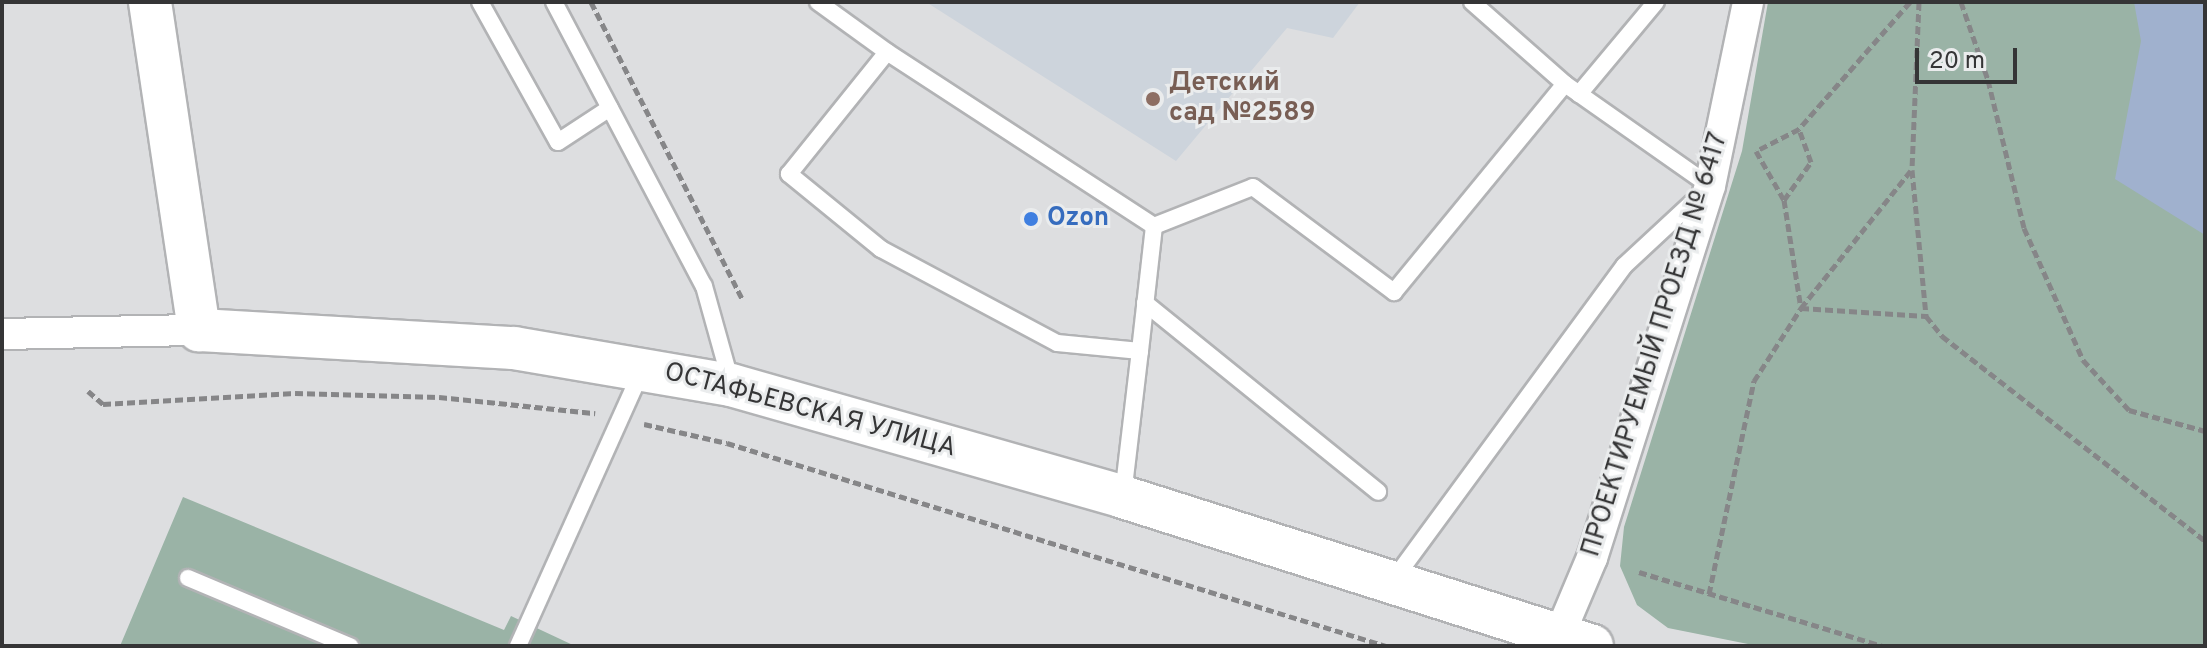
<!DOCTYPE html>
<meta charset="utf-8">
<style>
body{margin:0}
#map{position:relative;width:2207px;height:648px;overflow:hidden;background:#dddee0;font-family:Overpass,sans-serif}
div>[style]{position:absolute}
[style*='--x']{left:calc(var(--x)*1px);top:calc(var(--y)*1px);width:calc(var(--w)*1px);rotate:calc(var(--a)*1deg)}
.built>*{inset:0;background:#cdd4dc}
.green>*{inset:0;background:#9ab3a6}
.water>*{inset:0;background:#a0b1ce}
.path>*{height:5px;margin-top:-2.5px;transform-origin:0;background:repeating-linear-gradient(90deg,#868688 0 8px,transparent 0 12px)}
.roads{filter:drop-shadow(2px 0 #b2b3b5) drop-shadow(-2px 0 #b2b3b5) drop-shadow(0 2px #b2b3b5) drop-shadow(0 -2px #b2b3b5)}
.lane>*{height:16px;margin:-8px;padding:0 8px;transform-origin:8px;border-radius:8px;background:#fff}
.street>*{height:30px;margin:-15px;padding:0 15px;transform-origin:15px;border-radius:15px;background:#fff}
.secondary>*{height:42px;margin:-21px;padding:0 21px;transform-origin:21px;border-radius:21px;background:#fff}
.dots>*{width:22px;height:22px;translate:-50% -50%;box-sizing:border-box;border:4px solid #eaeced;border-radius:50%}
span{translate:-50% -50%;white-space:nowrap;text-align:center;line-height:1.15;-webkit-text-stroke:6px #eaeced;paint-order:stroke}
.education-label{font-size:26px;color:#785e54;font-weight:700}
.left{translate:0 -50%;text-align:left}
.shop-label{font-size:26px;color:#366cbe;font-weight:700}
.street-label{font-size:26px;color:#353536}
.frame{position:absolute;inset:0;border:4px solid #353536;pointer-events:none}
.scale{position:absolute;left:1915px;top:48px;width:102px;height:36px;box-sizing:border-box;border:4px solid #353536;border-top:0;padding-left:10px;font-size:24px;line-height:28px;white-space:nowrap;color:#353536;-webkit-text-stroke:6px #eaeced;paint-order:stroke}
</style>
<div id="map">
<div class="built">
<div style="clip-path:polygon(926px 2px,1360px 2px,1333px 38px,1287px 28px,1176px 161px)"></div>
</div>
<div class="green">
<div style="clip-path:polygon(1768px 2px,2205px 2px,2205px 646px,1758px 646px,1668px 628px,1637px 605px,1620px 566px,1624px 527px,1742px 151px)"></div>
<div style="clip-path:polygon(183px 497px,504px 630px,511px 616px,575px 646px,120px 646px)"></div>
</div>
<div class="water">
<div style="clip-path:polygon(2134px 2px,2205px 2px,2205px 235px,2115px 179px,2141px 41px)"></div>
</div>
<div class="path">
<div style="--x:591;--y:2;--w:332;--a:63"></div>
<div style="--x:1910;--y:2;--w:169;--a:131.2"></div>
<div style="--x:1799;--y:129;--w:48;--a:152.9"></div>
<div style="--x:1756;--y:151;--w:56;--a:60.3"></div>
<div style="--x:1784;--y:200;--w:109;--a:81.1"></div>
<div style="--x:1801;--y:308;--w:125;--a:3.7"></div>
<div style="--x:1919;--y:2;--w:168;--a:92.4"></div>
<div style="--x:1912;--y:170;--w:147;--a:84.5"></div>
<div style="--x:1926;--y:316;--w:26;--a:51"></div>
<div style="--x:1942;--y:336;--w:333;--a:37.9"></div>
<div style="--x:1961;--y:2;--w:83;--a:70.9"></div>
<div style="--x:1988;--y:80;--w:152;--a:76.3"></div>
<div style="--x:2024;--y:228;--w:145;--a:65.9"></div>
<div style="--x:2083;--y:360;--w:68;--a:47.4"></div>
<div style="--x:2129;--y:410;--w:79;--a:15.4"></div>
<div style="--x:1784;--y:200;--w:47;--a:-54.6"></div>
<div style="--x:1811;--y:162;--w:35;--a:-110"></div>
<div style="--x:88;--y:391;--w:20;--a:41"></div>
<div style="--x:103;--y:404;--w:192;--a:-3.3"></div>
<div style="--x:295;--y:393;--w:144;--a:1.6"></div>
<div style="--x:439;--y:397;--w:157;--a:5.9"></div>
<div style="--x:644;--y:424;--w:85;--a:12.9"></div>
<div style="--x:727;--y:443;--w:690;--a:17.12"></div>
<div style="--x:1639;--y:572;--w:254;--a:16.9"></div>
<div style="--x:1709;--y:594;--w:218;--a:-78.1"></div>
<div style="--x:1754;--y:381;--w:87;--a:-57.2"></div>
<div style="--x:1801;--y:308;--w:176;--a:-51.4"></div>
</div>
<div class="roads">
<div class="lane">
<div style="--x:480;--y:2;--w:160;--a:60.9"></div>
<div style="--x:558;--y:142;--w:62;--a:-33.2"></div>
<div style="--x:554;--y:2;--w:321;--a:62.2"></div>
<div style="--x:704;--y:286;--w:101;--a:74.4"></div>
<div style="--x:818;--y:2;--w:85;--a:35.9"></div>
<div style="--x:1472;--y:2;--w:124;--a:41.4"></div>
<div style="--x:1579;--y:94;--w:120;--a:-50.1"></div>
<div style="--x:1154;--y:226;--w:106;--a:-21.5"></div>
<div style="--x:1253;--y:187;--w:176;--a:36.7"></div>
<div style="--x:1394;--y:292;--w:269;--a:-50.6"></div>
<div style="--x:1565;--y:84;--w:177;--a:35.1"></div>
<div style="--x:1710;--y:186;--w:117;--a:137.1"></div>
<div style="--x:1624;--y:266;--w:392;--a:126.3"></div>
<div style="--x:1145;--y:303;--w:300;--a:39"></div>
<div style="--x:1123;--y:495;--w:145;--a:-83.3"></div>
<div style="--x:1140;--y:351;--w:83;--a:-174.5"></div>
<div style="--x:1057;--y:343;--w:200;--a:-151.9"></div>
<div style="--x:881;--y:249;--w:119;--a:-140.8"></div>
<div style="--x:789;--y:174;--w:156;--a:-51.2"></div>
<div style="--x:887;--y:52;--w:319;--a:33.1"></div>
<div style="--x:1154;--y:226;--w:126;--a:96.4"></div>
<div style="--x:188;--y:578;--w:176;--a:22.8"></div>
<div style="--x:518;--y:646;--w:303;--a:-65.8"></div>
</div>
<div class="street">
<div style="--x:2;--y:334;--w:197;--a:-1.2"></div>
<div style="--x:1559;--y:636;--w:85;--a:-67.1"></div>
<div style="--x:1592;--y:558;--w:390;--a:-72.4"></div>
<div style="--x:1710;--y:186;--w:188;--a:-78.3"></div>
</div>
<div class="secondary">
<div style="--x:150;--y:2;--w:332;--a:81.5"></div>
<div style="--x:199;--y:330;--w:316;--a:3.3"></div>
<div style="--x:514;--y:348;--w:220;--a:9.7"></div>
<div style="--x:731;--y:385;--w:408;--a:15.9"></div>
<div style="--x:1123;--y:497;--w:492;--a:17.6"></div>
</div>
</div>
<div class="dots">
<div style="left:1153px;top:99px;background:#8d6e63"></div>
<div style="left:1031px;top:219px;background:#3f7fe0"></div>
</div>
<div class="education-label">
<span class="left" style="left:1169px;top:99px">Детский<br>сад №2589</span>
</div>
<div class="shop-label">
<span class="left" style="left:1047px;top:219px">Ozon</span>
</div>
<div class="street-label">
<span style="left:1656px;top:345px;rotate:-73deg">ПРОЕКТИРУЕМЫЙ ПРОЕЗД № 6417</span>
<span style="left:810px;top:411px;rotate:15deg">ОСТАФЬЕВСКАЯ УЛИЦА</span>
</div>
<div class="frame"></div>
<div class="scale">20 m</div>
</div>
